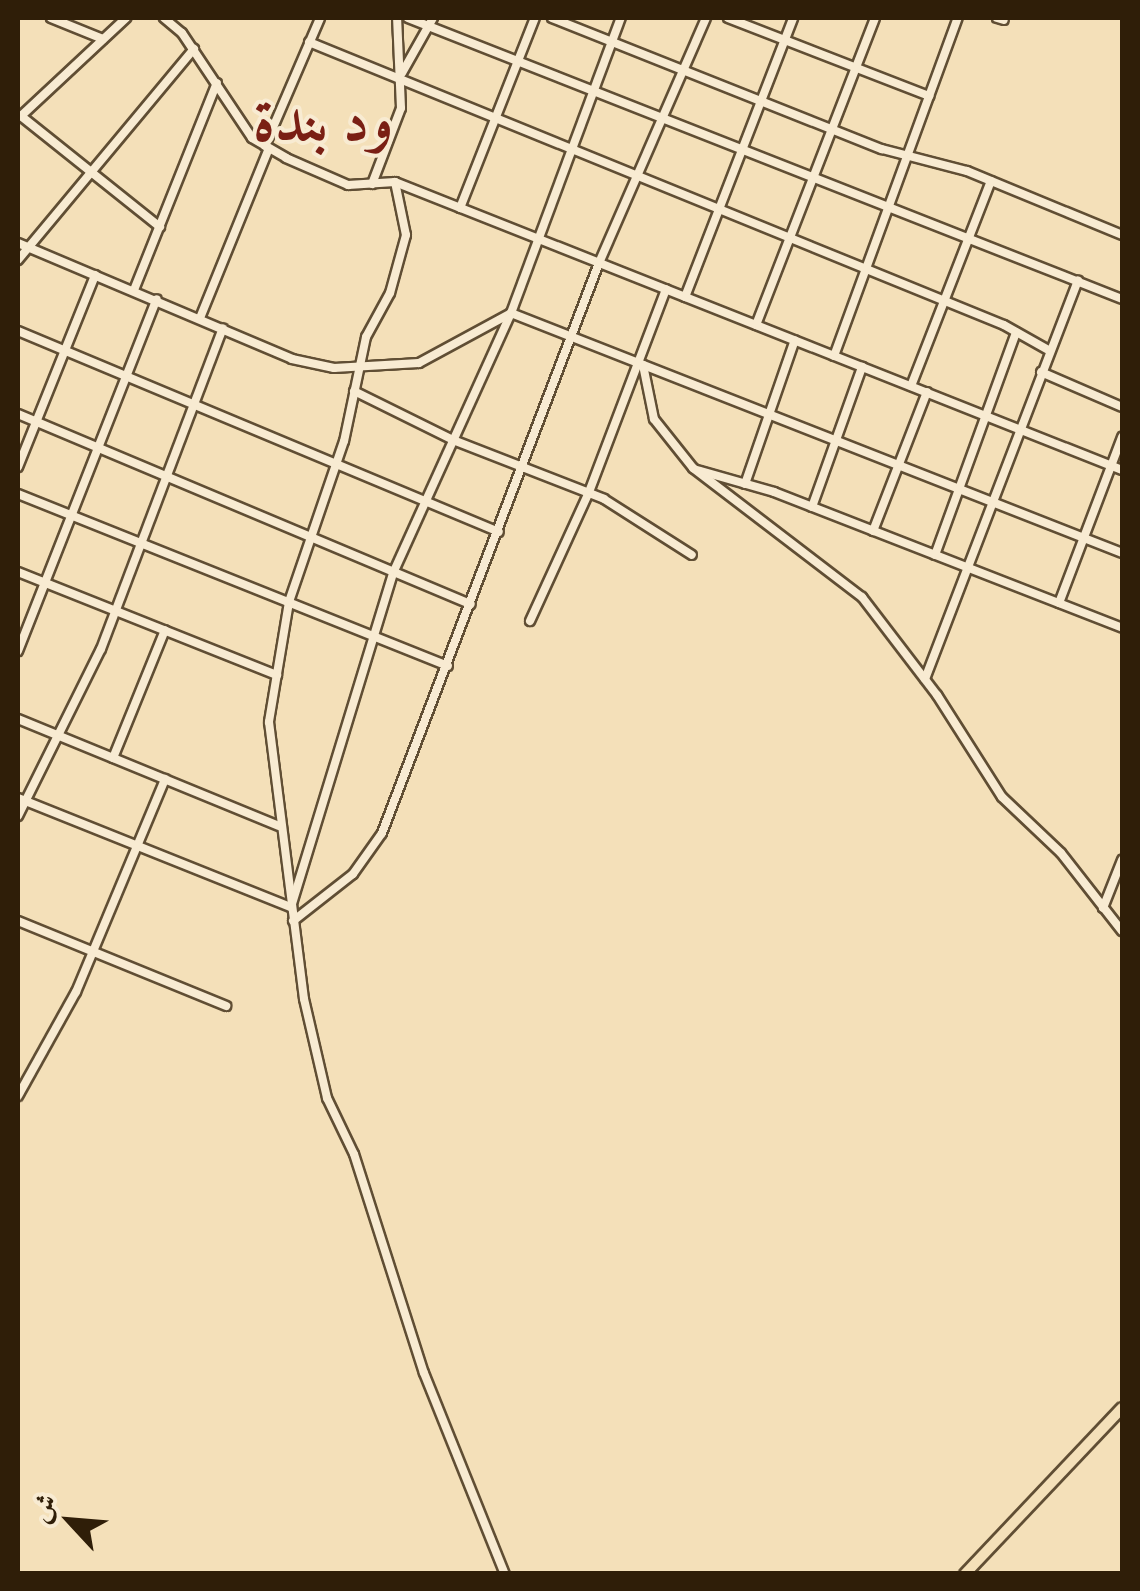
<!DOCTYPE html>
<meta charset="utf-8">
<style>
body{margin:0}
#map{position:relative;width:1140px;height:1591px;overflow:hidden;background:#f4e0b9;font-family:"EB Garamond",Amiri,serif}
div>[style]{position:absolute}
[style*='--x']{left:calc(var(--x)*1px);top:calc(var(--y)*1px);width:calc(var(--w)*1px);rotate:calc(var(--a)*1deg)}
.roads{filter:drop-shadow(2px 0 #604e34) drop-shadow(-2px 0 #604e34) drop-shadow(0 2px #604e34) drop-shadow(0 -2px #604e34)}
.minor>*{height:8px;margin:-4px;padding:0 4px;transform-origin:4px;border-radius:4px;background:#f8ebd2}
.highway>*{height:10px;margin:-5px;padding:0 5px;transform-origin:5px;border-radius:5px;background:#f4e0b9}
span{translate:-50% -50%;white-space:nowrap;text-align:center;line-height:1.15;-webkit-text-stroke:8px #f8ebd2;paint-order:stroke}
.town-label{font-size:60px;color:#7a1f14;font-weight:700}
.frame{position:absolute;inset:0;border:20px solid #2f1e08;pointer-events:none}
.north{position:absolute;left:20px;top:1471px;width:100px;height:100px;-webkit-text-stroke:8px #f8ebd2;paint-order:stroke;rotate:296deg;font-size:28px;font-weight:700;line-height:40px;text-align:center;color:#2f1e08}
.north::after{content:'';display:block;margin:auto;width:35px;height:45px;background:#2f1e08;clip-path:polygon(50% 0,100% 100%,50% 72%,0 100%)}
</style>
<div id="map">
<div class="roads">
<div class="minor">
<div style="--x:51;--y:18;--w:56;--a:22"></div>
<div style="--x:164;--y:18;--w:23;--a:40"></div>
<div style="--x:182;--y:33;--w:126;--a:56.3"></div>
<div style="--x:252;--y:138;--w:39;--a:30"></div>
<div style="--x:286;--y:158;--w:68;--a:23.5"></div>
<div style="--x:348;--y:185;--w:47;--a:-3.7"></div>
<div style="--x:395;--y:182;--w:782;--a:21.61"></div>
<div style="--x:408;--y:18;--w:767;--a:21.48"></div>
<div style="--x:552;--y:18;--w:355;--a:21.7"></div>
<div style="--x:882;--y:149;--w:88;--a:14.5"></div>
<div style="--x:967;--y:171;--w:168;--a:22.4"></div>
<div style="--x:728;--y:18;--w:216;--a:21.2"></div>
<div style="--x:997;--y:18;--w:7;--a:16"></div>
<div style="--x:309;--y:42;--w:750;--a:22.16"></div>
<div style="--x:1004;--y:325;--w:53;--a:29.5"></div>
<div style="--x:402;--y:73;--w:63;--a:-60.6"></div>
<div style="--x:21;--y:116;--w:178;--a:38.6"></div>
<div style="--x:21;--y:116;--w:144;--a:-43"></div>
<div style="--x:265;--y:146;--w:139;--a:-66.7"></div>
<div style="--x:395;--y:182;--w:54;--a:78.3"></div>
<div style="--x:406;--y:235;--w:60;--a:105.4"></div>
<div style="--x:390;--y:293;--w:50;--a:118.6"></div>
<div style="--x:366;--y:337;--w:106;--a:101.9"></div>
<div style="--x:344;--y:441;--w:170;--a:108.9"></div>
<div style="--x:289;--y:602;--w:122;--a:99.5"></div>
<div style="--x:269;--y:722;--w:279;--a:82.8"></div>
<div style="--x:304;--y:999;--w:102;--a:76.9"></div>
<div style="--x:327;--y:1098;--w:62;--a:64.3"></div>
<div style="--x:354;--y:1154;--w:230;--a:72.3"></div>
<div style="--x:424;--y:1373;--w:217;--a:68.1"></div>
<div style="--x:372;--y:184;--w:81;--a:-69.1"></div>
<div style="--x:401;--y:108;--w:90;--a:-92.5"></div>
<div style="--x:460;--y:208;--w:204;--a:-68.5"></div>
<div style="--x:18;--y:243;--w:298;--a:22.9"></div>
<div style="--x:292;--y:359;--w:43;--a:12.1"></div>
<div style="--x:334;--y:368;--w:85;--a:-3.4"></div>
<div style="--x:419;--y:363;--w:105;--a:-28.5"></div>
<div style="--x:511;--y:313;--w:656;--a:21.44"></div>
<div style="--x:18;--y:260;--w:275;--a:-50.2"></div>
<div style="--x:134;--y:290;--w:223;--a:-68.2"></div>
<div style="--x:685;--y:297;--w:299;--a:-68.8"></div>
<div style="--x:200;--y:318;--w:183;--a:-67.9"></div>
<div style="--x:756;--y:325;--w:329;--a:-68.8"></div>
<div style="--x:18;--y:331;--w:521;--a:22.68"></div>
<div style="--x:834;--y:356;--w:360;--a:-69.9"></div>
<div style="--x:643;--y:365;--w:55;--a:78.5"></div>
<div style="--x:654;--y:419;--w:63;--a:51.5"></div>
<div style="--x:693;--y:468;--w:213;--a:37.4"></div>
<div style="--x:862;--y:597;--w:123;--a:52.6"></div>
<div style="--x:937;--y:695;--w:121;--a:57.5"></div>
<div style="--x:1002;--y:797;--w:81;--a:43.5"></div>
<div style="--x:1061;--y:853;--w:99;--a:52"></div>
<div style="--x:1041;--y:372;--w:88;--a:23.4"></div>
<div style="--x:911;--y:386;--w:220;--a:-68.7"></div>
<div style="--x:354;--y:391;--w:110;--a:26.3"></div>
<div style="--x:453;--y:440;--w:162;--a:21.3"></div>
<div style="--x:604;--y:499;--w:104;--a:32.5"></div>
<div style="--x:18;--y:414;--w:491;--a:22.8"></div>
<div style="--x:18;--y:467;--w:207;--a:-68.1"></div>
<div style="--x:697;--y:470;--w:80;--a:15.9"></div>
<div style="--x:774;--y:492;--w:374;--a:21.3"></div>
<div style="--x:745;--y:484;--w:152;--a:-70.9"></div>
<div style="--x:18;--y:494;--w:463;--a:21.8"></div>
<div style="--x:812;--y:507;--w:149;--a:-70.3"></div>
<div style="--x:873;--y:531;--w:149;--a:-68.8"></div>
<div style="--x:935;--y:555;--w:237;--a:-70"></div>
<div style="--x:18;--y:572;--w:279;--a:21.7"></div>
<div style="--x:1059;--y:603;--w:178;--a:-69.2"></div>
<div style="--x:530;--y:621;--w:142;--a:-65.4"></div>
<div style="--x:589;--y:492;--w:217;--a:-69.2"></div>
<div style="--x:18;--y:651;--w:378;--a:-68.5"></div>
<div style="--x:925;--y:679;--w:427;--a:-69"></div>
<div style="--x:18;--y:719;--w:282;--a:22.3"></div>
<div style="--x:113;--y:758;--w:138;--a:-67.9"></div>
<div style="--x:18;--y:798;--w:294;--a:21.8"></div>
<div style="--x:291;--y:907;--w:351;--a:-73"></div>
<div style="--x:394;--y:571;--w:283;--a:-65.6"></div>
<div style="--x:511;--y:313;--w:315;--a:-69.6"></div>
<div style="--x:18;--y:816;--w:186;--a:-63.6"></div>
<div style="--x:101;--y:649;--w:343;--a:-69.2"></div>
<div style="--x:1103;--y:908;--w:52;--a:-68.4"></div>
<div style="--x:18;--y:921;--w:225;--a:22.2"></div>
<div style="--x:293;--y:921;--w:76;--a:-38.1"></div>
<div style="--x:353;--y:874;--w:50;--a:-54.7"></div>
<div style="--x:382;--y:833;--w:610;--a:-69.16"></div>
<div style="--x:599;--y:263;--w:267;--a:-66.4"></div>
<div style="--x:18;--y:1096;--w:119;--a:-60.9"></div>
<div style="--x:76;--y:992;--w:231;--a:-67.3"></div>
</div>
<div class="highway">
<div style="--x:965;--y:1574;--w:228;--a:-46.6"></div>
</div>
</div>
<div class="town-label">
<span style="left:323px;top:119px">ود بندة</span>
</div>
<div class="frame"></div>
<div class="north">ش</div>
</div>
